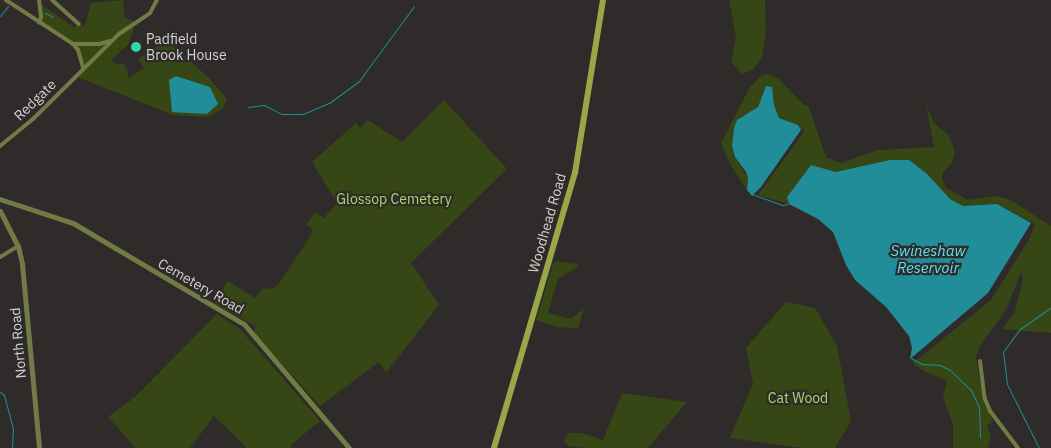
<!DOCTYPE html>
<style>
body{margin:0}
#map{position:relative;width:1051px;height:448px;overflow:hidden;background:#2e2b2a;font-family:"IBM Plex Sans",sans-serif}
div>[style]{position:absolute}
[style*='--x']{left:calc(var(--x)*1px);top:calc(var(--y)*1px);width:calc(var(--w)*1px);rotate:calc(var(--a)*1deg)}
.green>*{inset:0;background:#364614}
.water>*{inset:0;background:#218d99}
.stream>*{height:1px;margin:-0.5px;padding:0 0.5px;transform-origin:0.5px;border-radius:0.5px;background:#218d99}
.minor>*{height:4px;margin:-2px;padding:0 2px;transform-origin:2px;border-radius:2px;background:#727b43}
.tertiary>*{height:5px;margin:-2.5px;padding:0 2.5px;transform-origin:2.5px;border-radius:2.5px;background:#727b43}
.secondary>*{height:5.5px;margin:-2.75px;padding:0 2.75px;transform-origin:2.75px;border-radius:2.75px;background:#9aa749}
.dots>*{width:14px;height:14px;translate:-50% -50%;box-sizing:border-box;border:2px solid #2e2b2a;border-radius:50%}
span{translate:-50% -50%;white-space:nowrap;text-align:center;line-height:1.15;-webkit-text-stroke:4.5px #2e2b2a;paint-order:stroke}
.poi-label{font-size:14px;color:#d5d3d2}
.left{translate:0 -50%;text-align:left}
.street-label{font-size:14px;color:#d5d3d2}
.park-label{font-size:14px;color:#b1d868}
.water-label{font-size:15px;color:#5de2f2;font-style:italic}
</style>
<div id="map">
<div class="green">
<div style="clip-path:polygon(evenodd,123px 0,125px 18px,133px 21px,133px 32px,128px 45px,111px 60px,114px 63px,124px 64px,128px 72px,128px 78px,144px 68px,138px 59px,167px 40px,209px 78px,227px 99px,223px 108px,209px 117px,173px 115px,77px 77px,85px 70px,79px 49px,41px 22px,40px 4px,74px 27px,79px 24px,85px 26px,91px 3px,123px 0,176px 76px,210px 87px,189px 114px,176px 76px)"></div>
<div style="clip-path:polygon(729px 0,765px 0,766px 34px,762px 57px,753px 70px,742px 74px,731px 62px,736px 37px)"></div>
<div style="clip-path:polygon(769px 74px,779px 79px,804px 105px,808px 105px,826px 157px,841px 163px,878px 150px,934px 147px,926px 104px,934px 123px,949px 136px,955px 152px,952px 163px,943px 172px,942px 178px,946px 188px,968px 200px,995px 196px,1009px 199px,1051px 226px,1051px 333px,1002px 329px,1014px 314px,1023px 280px,1021px 272px,1007px 308px,979px 348px,976px 357px,983px 400px,993px 421px,987px 426px,991px 435px,988px 448px,953px 448px,953px 425px,943px 397px,947px 381px,926px 372px,915px 365px,912px 361px,918px 359px,991px 300px,1028px 241px,1035px 224px,997px 204px,963px 206px,950px 199px,941px 191px,846px 171px,836px 172px,811px 165px,787px 197px,789px 204px,758px 195px,804px 132px,804px 129px,801px 130px,798px 125px,779px 118px,774px 105px,773px 94px,766px 86px,758px 107px,752px 112px,742px 116px,734px 128px,732px 146px,735px 157px,748px 178px,747px 190px,730px 164px,721px 143px,750px 87px,762px 75px)"></div>
<div style="clip-path:polygon(444px 100px,507px 169px,411px 263px,439px 305px,386px 373px,379px 362px,320px 406px,254px 333px,255px 326px,214px 303px,228px 281px,255px 298px,262px 289px,274px 288px,280px 282px,311px 235px,312px 229px,306px 225px,315px 212px,324px 218px,337px 203px,312px 162px,356px 123px,360px 128px,368px 120px,402px 142px)"></div>
<div style="clip-path:polygon(554px 261px,578px 264px,576px 268px,558px 279px,548px 313px,571px 319px,584px 308px,578px 329px,558px 327px,536px 320px)"></div>
<div style="clip-path:polygon(786px 302px,815px 308px,837px 346px,851px 421px,835px 448px,802px 448px,730px 438px,753px 383px,746px 348px)"></div>
<div style="clip-path:polygon(217px 314px,240px 329px,320px 421px,291px 445px,292px 448px,247px 448px,214px 416px,190px 448px,136px 448px,108px 417px,136px 396px)"></div>
<div style="clip-path:polygon(622px 393px,687px 402px,648px 448px,583px 448px,569px 446px,564px 441px,568px 433px,581px 433px,603px 440px)"></div>
</div>
<div class="water">
<div style="clip-path:polygon(176px 76px,210px 87px,218px 104px,207px 114px,172px 112px,169px 80px)"></div>
<div style="clip-path:polygon(766px 86px,772px 87px,774px 105px,779px 118px,798px 125px,801px 130px,761px 187px,752px 196px,747px 190px,748px 178px,746px 172px,735px 157px,732px 146px,734px 128px,737px 120px,758px 107px)"></div>
<div style="clip-path:polygon(890px 160px,909px 160px,927px 174px,950px 199px,963px 206px,997px 204px,1031px 223px,988px 293px,910px 359px,912px 348px,909px 336px,886px 307px,855px 280px,846px 265px,833px 232px,818px 219px,789px 204px,787px 197px,811px 165px,836px 172px)"></div>
</div>
<div class="stream">
<div style="--x:45;--y:13;--w:9;--a:27"></div>
<div style="--x:0;--y:16;--w:13;--a:-51"></div>
<div style="--x:248;--y:107;--w:16;--a:-7"></div>
<div style="--x:264;--y:105;--w:20;--a:27"></div>
<div style="--x:282;--y:114;--w:21;--a:0"></div>
<div style="--x:303;--y:114;--w:28;--a:-23"></div>
<div style="--x:329;--y:103;--w:37;--a:-36"></div>
<div style="--x:359;--y:81;--w:93;--a:-53.7"></div>
<div style="--x:752;--y:194;--w:33;--a:20"></div>
<div style="--x:783;--y:205;--w:5;--a:-11"></div>
<div style="--x:911;--y:358;--w:13;--a:29"></div>
<div style="--x:922;--y:364;--w:18;--a:3"></div>
<div style="--x:940;--y:365;--w:11;--a:27"></div>
<div style="--x:950;--y:370;--w:29;--a:44"></div>
<div style="--x:971;--y:390;--w:19;--a:65"></div>
<div style="--x:979;--y:407;--w:30;--a:88"></div>
<div style="--x:0;--y:392;--w:5;--a:37"></div>
<div style="--x:4;--y:395;--w:34;--a:75"></div>
<div style="--x:13;--y:428;--w:20;--a:93"></div>
<div style="--x:1039;--y:448;--w:72;--a:-116.6"></div>
<div style="--x:1007;--y:384;--w:32;--a:-97"></div>
<div style="--x:1003;--y:352;--w:29;--a:-54"></div>
<div style="--x:1020;--y:329;--w:38;--a:-35"></div>
</div>
<div class="minor">
<div style="--x:6;--y:0;--w:80;--a:33.3"></div>
<div style="--x:73;--y:44;--w:8;--a:50"></div>
<div style="--x:78;--y:50;--w:19;--a:74"></div>
<div style="--x:39;--y:0;--w:17;--a:83"></div>
<div style="--x:41;--y:17;--w:6;--a:108"></div>
<div style="--x:52;--y:0;--w:36;--a:42"></div>
<div style="--x:73;--y:44;--w:26;--a:0"></div>
<div style="--x:99;--y:44;--w:11;--a:-15"></div>
<div style="--x:0;--y:146;--w:43;--a:-39.3"></div>
<div style="--x:33;--y:119;--w:121;--a:-44.7"></div>
<div style="--x:119;--y:34;--w:37;--a:-34"></div>
<div style="--x:150;--y:13;--w:15;--a:-62"></div>
<div style="--x:0;--y:257;--w:21;--a:-31"></div>
<div style="--x:980;--y:361;--w:38;--a:83"></div>
<div style="--x:985;--y:399;--w:13;--a:67"></div>
<div style="--x:990;--y:411;--w:46;--a:52.9"></div>
</div>
<div class="tertiary">
<div style="--x:0;--y:199;--w:77;--a:18.2"></div>
<div style="--x:73;--y:223;--w:199;--a:30.6"></div>
<div style="--x:244;--y:324;--w:162;--a:49.7"></div>
<div style="--x:0;--y:211;--w:39;--a:63"></div>
<div style="--x:18;--y:246;--w:18;--a:77"></div>
<div style="--x:22;--y:264;--w:185;--a:84.7"></div>
</div>
<div class="secondary">
<div style="--x:494;--y:448;--w:287;--a:-73.6"></div>
<div style="--x:575;--y:173;--w:175;--a:-80.8"></div>
</div>
<div class="dots">
<div style="left:136px;top:47px;background:#31d4a9"></div>
</div>
<div class="poi-label">
<span class="left" style="left:146px;top:47px">Padfield<br>Brook House</span>
</div>
<div class="street-label">
<span style="left:35px;top:100px;rotate:-44deg">Redgate</span>
<span style="left:547px;top:223px;rotate:-74deg">Woodhead Road</span>
<span style="left:201px;top:286px;rotate:30deg">Cemetery Road</span>
<span style="left:18px;top:343px;rotate:-95deg">North Road</span>
</div>
<div class="park-label">
<span style="left:394px;top:199px">Glossop Cemetery</span>
<span style="left:798px;top:398px">Cat Wood</span>
</div>
<div class="water-label">
<span style="left:928px;top:259px">Swineshaw<br>Reservoir</span>
</div>
</div>
